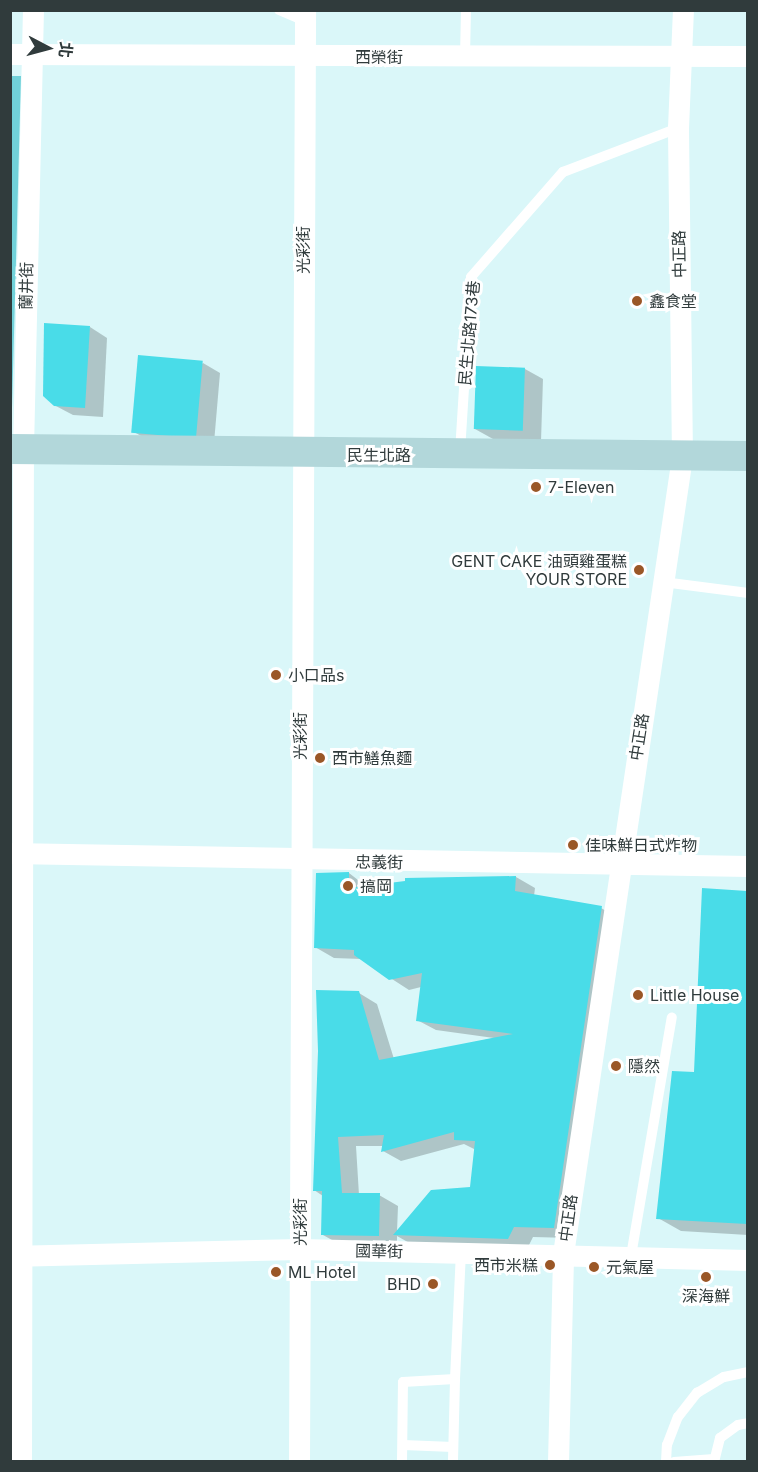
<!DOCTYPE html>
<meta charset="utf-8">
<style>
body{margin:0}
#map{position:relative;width:758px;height:1472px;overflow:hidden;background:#daf7f9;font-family:Inter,"Noto Sans TC",sans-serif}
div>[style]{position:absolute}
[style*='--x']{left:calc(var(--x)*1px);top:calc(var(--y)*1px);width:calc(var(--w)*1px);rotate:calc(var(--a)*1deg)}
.green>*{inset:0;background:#71d1d9}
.shadow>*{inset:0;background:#0003}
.building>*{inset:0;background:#49dce8;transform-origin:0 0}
.lane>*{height:10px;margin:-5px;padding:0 5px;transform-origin:5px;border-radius:5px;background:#fff}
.street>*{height:21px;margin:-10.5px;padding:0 10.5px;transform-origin:10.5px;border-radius:10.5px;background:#fff}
.secondary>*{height:30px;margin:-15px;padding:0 15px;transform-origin:15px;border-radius:15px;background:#b2d7da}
.dots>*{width:16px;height:16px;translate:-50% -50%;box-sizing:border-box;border:3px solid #fff;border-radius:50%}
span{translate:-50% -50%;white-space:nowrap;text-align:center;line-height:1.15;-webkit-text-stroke:6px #fff;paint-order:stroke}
.street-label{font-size:16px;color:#303b3c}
.poi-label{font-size:16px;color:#303b3c}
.left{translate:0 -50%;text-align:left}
.right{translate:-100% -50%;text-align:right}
.frame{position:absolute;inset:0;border:12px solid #303b3c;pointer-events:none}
.north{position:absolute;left:18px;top:18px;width:60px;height:60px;-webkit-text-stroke:4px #fff;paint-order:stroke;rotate:96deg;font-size:16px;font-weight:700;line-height:24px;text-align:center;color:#303b3c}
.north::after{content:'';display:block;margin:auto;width:21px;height:27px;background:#303b3c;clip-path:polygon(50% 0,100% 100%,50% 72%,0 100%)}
</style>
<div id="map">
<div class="green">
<div style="clip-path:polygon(10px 76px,21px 76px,12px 408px,11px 408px)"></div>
</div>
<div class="shadow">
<div style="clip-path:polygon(90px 327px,107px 338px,103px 417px,73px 415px,54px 405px)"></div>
<div style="clip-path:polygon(203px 363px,220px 373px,214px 443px,152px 442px,134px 432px)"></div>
<div style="clip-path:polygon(478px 367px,525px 369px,543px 379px,541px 441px,493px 439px,475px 429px)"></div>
<div style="clip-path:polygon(evenodd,349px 873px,367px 887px,407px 882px,406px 879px,516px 877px,535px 888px,534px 896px,601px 908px,620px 919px,572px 1238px,533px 1237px,527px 1249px,413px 1245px,397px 1236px,397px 1246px,341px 1245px,323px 1235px,323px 1196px,314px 1190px,359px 993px,377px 1004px,394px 1059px,494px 1038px,436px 1030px,417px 1020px,421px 987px,409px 990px,361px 959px,334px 958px,315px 947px,349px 873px,464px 1144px,476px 1150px,472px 1188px,397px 1232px,398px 1206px,379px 1195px,359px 1195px,356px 1146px,384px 1146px,383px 1151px,401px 1161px,464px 1144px)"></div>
<div style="clip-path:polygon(704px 890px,748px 893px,748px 1235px,681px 1231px,658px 1218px,695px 1074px)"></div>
</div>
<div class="building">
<div style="clip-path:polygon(44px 323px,90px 326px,85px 408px,54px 406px,43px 396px)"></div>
<div style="left:138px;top:355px;width:65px;height:78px;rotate:5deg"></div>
<div style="left:476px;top:366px;width:49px;height:63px;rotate:2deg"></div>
<div style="clip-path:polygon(349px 872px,349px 888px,405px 881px,405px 878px,516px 876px,515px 891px,602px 906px,554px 1228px,514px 1227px,508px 1239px,393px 1235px,431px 1190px,470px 1187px,475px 1141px,454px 1140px,454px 1132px,381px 1152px,384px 1135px,338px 1137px,342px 1193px,380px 1193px,379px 1236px,321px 1235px,322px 1191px,313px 1191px,318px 1051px,316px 990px,359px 991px,379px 1060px,513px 1034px,416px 1021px,422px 973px,389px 980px,354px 955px,354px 950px,314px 948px,316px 873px)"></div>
<div style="clip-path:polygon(702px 888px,747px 891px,747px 1224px,656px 1219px,672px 1071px,694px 1072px)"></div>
</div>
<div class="lane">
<div style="--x:279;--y:10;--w:28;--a:23"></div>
<div style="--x:465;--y:57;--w:47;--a:-88.8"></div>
<div style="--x:460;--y:452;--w:175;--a:-86.4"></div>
<div style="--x:471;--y:277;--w:140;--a:-48.8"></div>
<div style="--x:563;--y:172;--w:123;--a:-20.9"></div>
<div style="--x:663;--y:582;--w:86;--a:7.4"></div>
<div style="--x:631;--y:1256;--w:242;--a:-80.3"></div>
<div style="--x:455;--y:1379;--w:126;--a:-87.3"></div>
<div style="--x:403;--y:1445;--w:50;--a:2.3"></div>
<div style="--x:402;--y:1462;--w:80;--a:-89.3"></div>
<div style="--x:403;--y:1382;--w:52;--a:-3.3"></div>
<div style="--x:455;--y:1379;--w:83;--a:91.4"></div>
<div style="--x:666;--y:1462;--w:17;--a:-87"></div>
<div style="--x:667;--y:1445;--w:30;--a:-69"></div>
<div style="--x:678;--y:1417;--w:31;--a:-52"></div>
<div style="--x:697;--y:1393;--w:31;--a:-31"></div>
<div style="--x:724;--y:1377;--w:25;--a:-12"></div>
<div style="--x:674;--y:1462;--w:40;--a:-4.3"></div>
<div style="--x:714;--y:1462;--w:25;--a:-76"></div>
<div style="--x:720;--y:1438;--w:22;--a:-36"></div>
<div style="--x:738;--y:1425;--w:10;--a:-11"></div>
</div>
<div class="street">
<div style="--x:10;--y:54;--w:738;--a:0.16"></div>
<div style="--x:10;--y:853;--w:738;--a:1.01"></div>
<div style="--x:10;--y:1256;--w:290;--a:-1.4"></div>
<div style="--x:300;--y:1249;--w:448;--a:1.4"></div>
<div style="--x:21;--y:1462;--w:1013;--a:-89.89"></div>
<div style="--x:23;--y:449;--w:439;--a:-88.7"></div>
<div style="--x:299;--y:1462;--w:1452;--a:-89.76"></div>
<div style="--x:558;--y:1462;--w:208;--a:-88.6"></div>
<div style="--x:563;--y:1254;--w:806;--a:-81.51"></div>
<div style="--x:682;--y:457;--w:329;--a:-90.7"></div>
<div style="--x:678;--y:128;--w:118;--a:-87.6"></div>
</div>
<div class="secondary">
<div style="--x:10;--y:449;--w:738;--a:0.54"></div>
</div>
<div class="dots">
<div style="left:637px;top:301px;background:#9a5727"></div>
<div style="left:536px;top:487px;background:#9a5727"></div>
<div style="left:639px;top:570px;background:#9a5727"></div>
<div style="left:276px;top:675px;background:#9a5727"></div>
<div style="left:320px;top:758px;background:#9a5727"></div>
<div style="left:573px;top:845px;background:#9a5727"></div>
<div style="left:348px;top:886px;background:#9a5727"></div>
<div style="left:638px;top:995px;background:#9a5727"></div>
<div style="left:616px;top:1066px;background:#9a5727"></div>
<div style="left:550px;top:1265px;background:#9a5727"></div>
<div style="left:594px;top:1267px;background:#9a5727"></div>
<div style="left:276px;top:1272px;background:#9a5727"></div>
<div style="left:706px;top:1277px;background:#9a5727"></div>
<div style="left:433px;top:1284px;background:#9a5727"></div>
</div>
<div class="street-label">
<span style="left:379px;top:57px">西榮街</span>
<span style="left:303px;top:250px;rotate:-90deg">光彩街</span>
<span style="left:679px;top:254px;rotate:-91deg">中正路</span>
<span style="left:26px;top:286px;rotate:-89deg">蘭井街</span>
<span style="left:469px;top:333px;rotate:-85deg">民生北路173巷</span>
<span style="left:379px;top:455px">民生北路</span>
<span style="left:300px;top:736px;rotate:-90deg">光彩街</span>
<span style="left:639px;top:737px;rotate:-81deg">中正路</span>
<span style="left:379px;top:862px;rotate:1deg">忠義街</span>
<span style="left:568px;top:1218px;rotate:-82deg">中正路</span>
<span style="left:300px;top:1222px;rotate:-90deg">光彩街</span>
<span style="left:379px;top:1251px;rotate:1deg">國華街</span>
</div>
<div class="poi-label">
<span class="left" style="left:649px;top:301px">鑫食堂</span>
<span class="left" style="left:548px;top:487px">7-Eleven</span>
<span class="right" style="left:627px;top:570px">GENT CAKE 油頭雞蛋糕<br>YOUR STORE</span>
<span class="left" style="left:288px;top:675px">小口品s</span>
<span class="left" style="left:332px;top:758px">西市鱔魚麵</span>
<span class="left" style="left:585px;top:845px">佳味鮮日式炸物</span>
<span class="left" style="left:360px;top:886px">搞岡</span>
<span class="left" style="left:650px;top:995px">Little House</span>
<span class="left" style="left:628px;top:1066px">隱然</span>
<span class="right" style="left:538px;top:1265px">西市米糕</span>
<span class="left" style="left:606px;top:1267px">元氣屋</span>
<span class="left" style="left:288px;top:1272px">ML Hotel</span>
<span class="right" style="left:421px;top:1284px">BHD</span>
<span style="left:706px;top:1296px">深海鮮</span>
</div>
<div class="frame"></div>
<div class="north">北</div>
</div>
